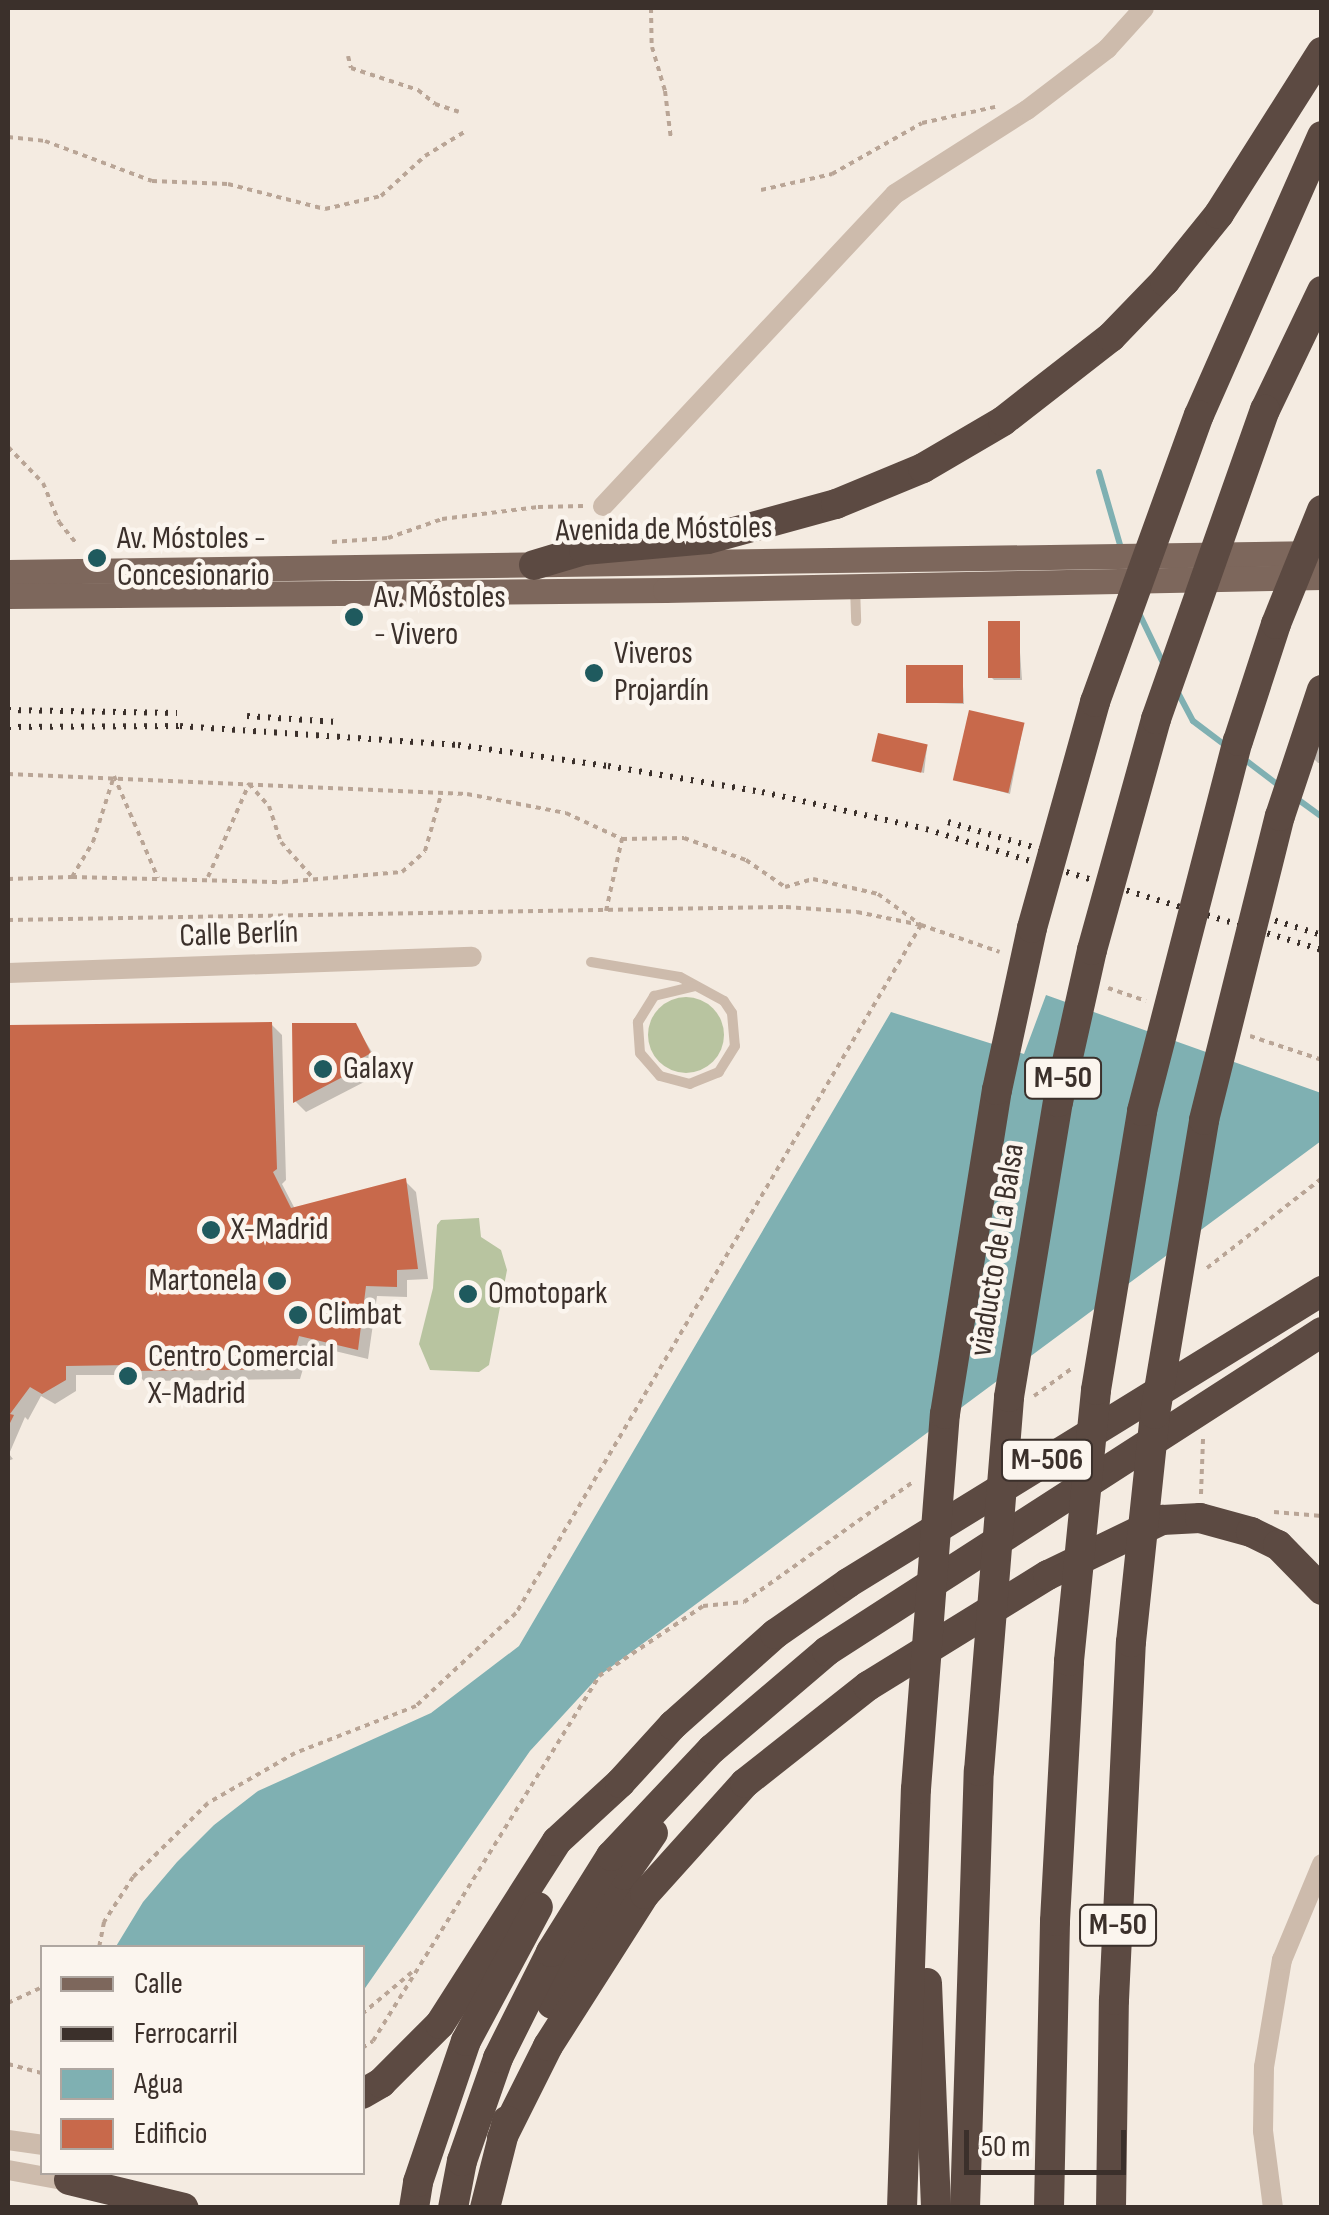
<!DOCTYPE html>
<meta charset="utf-8">
<style>
body{margin:0}
#map{position:relative;width:1329px;height:2215px;overflow:hidden;background:#f4ebe1;font-family:"Sofia Sans Condensed",sans-serif}
div>[style]{position:absolute}
[style*='--x']{left:calc(var(--x)*1px);top:calc(var(--y)*1px);width:calc(var(--w)*1px);rotate:calc(var(--a)*1deg)}
.green>*{inset:0;background:#b8c4a0}
.round{border-radius:50%}
.water>*{inset:0;background:#7fb0b2}
.shadow>*{inset:0;background:#0003}
.stream>*{height:6px;margin:-3px;padding:0 3px;transform-origin:3px;border-radius:3px;background:#7fb0b2}
.building>*{inset:0;background:#c8694b;transform-origin:0 0}
.path>*{height:4px;margin-top:-2px;transform-origin:0;background:repeating-linear-gradient(90deg,#b9a596 0 5px,transparent 0 10px)}
.service>*{height:10px;margin:-5px;padding:0 5px;transform-origin:5px;border-radius:5px;background:#cdbbac}
.minor>*{height:20px;margin:-10px;padding:0 10px;transform-origin:10px;border-radius:10px;background:#cdbbac}
.primary>*{height:25px;margin:-12.5px;padding:0 12.5px;transform-origin:12.5px;border-radius:12.5px;background:#7d675c}
.motorway>*{height:30px;margin:-15px;padding:0 15px;transform-origin:15px;border-radius:15px;background:#5c4a42}
.rail>*{height:6px;margin-top:-3px;transform-origin:0;background:repeating-linear-gradient(90deg,#3b302b 0 2.5px,transparent 0 10.5px)}
.motorway-bridge>*{height:30px;margin:-15px;padding:0 15px;transform-origin:15px;border-radius:15px;background:#5c4a42}
.dots>*{width:28px;height:28px;translate:-50% -50%;box-sizing:border-box;border:5px solid #fbf5ee;border-radius:50%}
span{translate:-50% -50%;white-space:nowrap;text-align:center;line-height:1.15;-webkit-text-stroke:9px #fbf5ee;paint-order:stroke}
.shield-label span{padding:2px 8px;background:#fbf5ee;border:2px solid;border-radius:8px;-webkit-text-stroke-width:0}
.shield-label{font-size:30px;color:#3b302b;font-weight:700}
.street-label{font-size:32px;color:#3b302b}
.poi-label{font-size:32px;color:#3b302b}
.left{translate:0 -50%;text-align:left}
.right{translate:-100% -50%;text-align:right}
.frame{position:absolute;inset:0;border:10px solid #3b302b;pointer-events:none}
.legend{position:absolute;left:40px;top:1945px;width:325px;height:230px;box-sizing:border-box;background:#fbf5ee;border:2px solid #aea6a0;margin:0;padding:12px 18px;list-style:none;font-size:30px;color:#3b302b}
.legend li{display:flex;align-items:center;gap:20px;height:50px}
.legend b{width:50px;border:2px solid #aea6a0}
.scale{position:absolute;left:964px;top:2130px;width:162px;height:45px;box-sizing:border-box;border:5px solid #3b302b;border-top:0;padding-left:12px;font-size:30px;line-height:35px;white-space:nowrap;color:#3b302b;-webkit-text-stroke:8px #fbf5ee;paint-order:stroke}
</style>
<div id="map">
<div class="green">
<div class="round" style="left:648px;top:997px;width:76px;height:76px"></div>
<div style="clip-path:polygon(479px 1218px,481px 1237px,501px 1250px,507px 1270px,489px 1365px,479px 1372px,430px 1370px,419px 1344px,433px 1288px,437px 1225px,441px 1220px)"></div>
</div>
<div class="water">
<div style="clip-path:polygon(1046px 995px,1321px 1093px,1321px 1141px,599px 1676px,530px 1751px,363px 1991px,362px 1948px,115px 1948px,143px 1902px,177px 1862px,214px 1825px,258px 1791px,431px 1713px,519px 1646px,891px 1012px,1024px 1054px)"></div>
</div>
<div class="shadow">
<div style="clip-path:polygon(1018px 624px,1022px 680px,994px 680px,991px 677px)"></div>
<div style="clip-path:polygon(962px 667px,964px 704px,908px 702px)"></div>
<div style="clip-path:polygon(1322px 710px,1322px 763px,1318px 763px,1303px 748px)"></div>
<div style="clip-path:polygon(1023px 726px,1010px 794px,955px 779px)"></div>
<div style="clip-path:polygon(927px 747px,924px 773px,874px 760px)"></div>
<div style="clip-path:polygon(271px 1024px,282px 1035px,286px 1180px,282px 1184px,295px 1209px,405px 1181px,416px 1192px,428px 1279px,407px 1280px,407px 1297px,377px 1296px,368px 1359px,310px 1345px,300px 1379px,144px 1381px,138px 1375px,76px 1375px,76px 1391px,55px 1404px,41px 1396px,28px 1420px,25px 1417px,9px 1454px,13px 1459px,8px 1461px,8px 1027px)"></div>
<div style="clip-path:polygon(355px 1025px,380px 1065px,367px 1072px,368px 1080px,306px 1112px,296px 1102px,294px 1026px)"></div>
</div>
<div class="stream">
<div style="--x:1099;--y:472;--w:79;--a:73.9"></div>
<div style="--x:1139;--y:613;--w:58;--a:64.3"></div>
<div style="--x:1176;--y:689;--w:36;--a:62"></div>
<div style="--x:1193;--y:721;--w:41;--a:37.1"></div>
<div style="--x:1244;--y:759;--w:48;--a:37.3"></div>
<div style="--x:1296;--y:798;--w:32;--a:36"></div>
</div>
<div class="building">
<div style="left:988px;top:621px;width:32px;height:57px"></div>
<div style="left:906px;top:665px;width:57px;height:38px"></div>
<div style="left:969px;top:710px;width:57px;height:72px;rotate:13deg"></div>
<div style="left:878px;top:733px;width:51px;height:29px;rotate:13deg"></div>
<div style="clip-path:polygon(272px 1022px,277px 1169px,273px 1172px,291px 1208px,406px 1178px,418px 1269px,397px 1270px,397px 1287px,366px 1286px,358px 1350px,299px 1336px,290px 1369px,130px 1371px,130px 1365px,66px 1366px,66px 1380px,42px 1394px,30px 1387px,10px 1414px,14px 1415px,8px 1427px,8px 1025px)"></div>
<div style="clip-path:polygon(292px 1023px,356px 1023px,371px 1053px,357px 1061px,358px 1069px,293px 1103px)"></div>
</div>
<div class="path">
<div style="--x:651;--y:8;--w:39;--a:89"></div>
<div style="--x:652;--y:47;--w:46;--a:73.5"></div>
<div style="--x:665;--y:91;--w:48;--a:82.9"></div>
<div style="--x:348;--y:56;--w:12;--a:76"></div>
<div style="--x:351;--y:68;--w:71;--a:18.2"></div>
<div style="--x:418;--y:90;--w:22;--a:39"></div>
<div style="--x:435;--y:104;--w:25;--a:18"></div>
<div style="--x:8;--y:137;--w:37;--a:6"></div>
<div style="--x:45;--y:141;--w:114;--a:20.5"></div>
<div style="--x:152;--y:181;--w:76;--a:2.3"></div>
<div style="--x:228;--y:184;--w:100;--a:14.5"></div>
<div style="--x:325;--y:209;--w:57;--a:-13.1"></div>
<div style="--x:381;--y:196;--w:59;--a:-42.3"></div>
<div style="--x:425;--y:156;--w:48;--a:-31.4"></div>
<div style="--x:761;--y:190;--w:73;--a:-12.7"></div>
<div style="--x:832;--y:174;--w:103;--a:-29.5"></div>
<div style="--x:922;--y:123;--w:75;--a:-12.4"></div>
<div style="--x:8;--y:447;--w:50;--a:45.8"></div>
<div style="--x:43;--y:483;--w:42;--a:67.7"></div>
<div style="--x:59;--y:522;--w:28;--a:51"></div>
<div style="--x:332;--y:542;--w:56;--a:-4.1"></div>
<div style="--x:388;--y:538;--w:57;--a:-19.4"></div>
<div style="--x:442;--y:519;--w:97;--a:-7.1"></div>
<div style="--x:538;--y:507;--w:45;--a:-1.3"></div>
<div style="--x:8;--y:774;--w:459;--a:2.5"></div>
<div style="--x:467;--y:794;--w:101;--a:10.9"></div>
<div style="--x:566;--y:813;--w:62;--a:24.9"></div>
<div style="--x:622;--y:839;--w:62;--a:-0.9"></div>
<div style="--x:684;--y:838;--w:66;--a:19.5"></div>
<div style="--x:746;--y:860;--w:47;--a:34.7"></div>
<div style="--x:785;--y:887;--w:29;--a:-16"></div>
<div style="--x:813;--y:879;--w:67;--a:13"></div>
<div style="--x:878;--y:894;--w:53;--a:35.8"></div>
<div style="--x:921;--y:925;--w:798;--a:120.48"></div>
<div style="--x:516;--y:1613;--w:137;--a:137.1"></div>
<div style="--x:416;--y:1706;--w:130;--a:158.8"></div>
<div style="--x:295;--y:1753;--w:100;--a:150.1"></div>
<div style="--x:208;--y:1803;--w:105;--a:135.4"></div>
<div style="--x:133;--y:1877;--w:54;--a:122.8"></div>
<div style="--x:104;--y:1922;--w:26;--a:101"></div>
<div style="--x:72;--y:877;--w:211;--a:1.4"></div>
<div style="--x:283;--y:882;--w:119;--a:-4.8"></div>
<div style="--x:402;--y:872;--w:31;--a:-42"></div>
<div style="--x:425;--y:851;--w:58;--a:-74.1"></div>
<div style="--x:208;--y:877;--w:102;--a:-66.2"></div>
<div style="--x:249;--y:784;--w:30;--a:48"></div>
<div style="--x:269;--y:806;--w:38;--a:72"></div>
<div style="--x:281;--y:842;--w:50;--a:48.3"></div>
<div style="--x:8;--y:879;--w:64;--a:-1.8"></div>
<div style="--x:72;--y:877;--w:41;--a:-59"></div>
<div style="--x:93;--y:842;--w:69;--a:-72.3"></div>
<div style="--x:114;--y:776;--w:111;--a:66.7"></div>
<div style="--x:606;--y:911;--w:74;--a:-77.5"></div>
<div style="--x:8;--y:920;--w:778;--a:-0.96"></div>
<div style="--x:786;--y:907;--w:71;--a:4"></div>
<div style="--x:857;--y:912;--w:65;--a:11.5"></div>
<div style="--x:921;--y:925;--w:83;--a:18.9"></div>
<div style="--x:1108;--y:988;--w:40;--a:18.9"></div>
<div style="--x:1250;--y:1036;--w:76;--a:18.4"></div>
<div style="--x:1207;--y:1268;--w:146;--a:-38"></div>
<div style="--x:1034;--y:1396;--w:46;--a:-36.1"></div>
<div style="--x:1201;--y:1494;--w:55;--a:-87.9"></div>
<div style="--x:1274;--y:1512;--w:48;--a:4.8"></div>
<div style="--x:8;--y:2003;--w:38;--a:-25"></div>
<div style="--x:362;--y:2014;--w:65;--a:-40"></div>
<div style="--x:362;--y:2048;--w:13;--a:-32"></div>
<div style="--x:373;--y:2041;--w:429;--a:-58.2"></div>
<div style="--x:599;--y:1676;--w:125;--a:-33.9"></div>
<div style="--x:703;--y:1606;--w:41;--a:-5.6"></div>
<div style="--x:744;--y:1602;--w:207;--a:-35.4"></div>
<div style="--x:8;--y:2064;--w:35;--a:15"></div>
</div>
<div class="service">
<div style="--x:855;--y:587;--w:34;--a:88"></div>
<div style="--x:591;--y:962;--w:90;--a:9.6"></div>
<div style="--x:680;--y:977;--w:50;--a:28.6"></div>
<div style="--x:724;--y:1001;--w:14;--a:56"></div>
<div style="--x:732;--y:1013;--w:33;--a:85"></div>
<div style="--x:735;--y:1046;--w:31;--a:122"></div>
<div style="--x:719;--y:1072;--w:31;--a:158"></div>
<div style="--x:690;--y:1084;--w:31;--a:-165"></div>
<div style="--x:660;--y:1076;--w:30;--a:-131"></div>
<div style="--x:640;--y:1053;--w:31;--a:-94"></div>
<div style="--x:638;--y:1022;--w:31;--a:-58"></div>
<div style="--x:654;--y:996;--w:42;--a:-13.7"></div>
</div>
<div class="minor">
<div style="--x:603;--y:506;--w:427;--a:-46.9"></div>
<div style="--x:895;--y:194;--w:156;--a:-32.5"></div>
<div style="--x:1027;--y:110;--w:101;--a:-37.3"></div>
<div style="--x:1107;--y:49;--w:55;--a:-47.9"></div>
<div style="--x:8;--y:973;--w:464;--a:-2"></div>
<div style="--x:8;--y:2140;--w:34;--a:8"></div>
<div style="--x:8;--y:2170;--w:72;--a:10.4"></div>
<div style="--x:1273;--y:2208;--w:78;--a:-97.4"></div>
<div style="--x:1263;--y:2131;--w:64;--a:-89.1"></div>
<div style="--x:1264;--y:2067;--w:109;--a:-80.5"></div>
<div style="--x:1282;--y:1960;--w:104;--a:-67.4"></div>
</div>
<div class="primary">
<div style="--x:8;--y:572;--w:1314;--a:-0.83"></div>
<div style="--x:8;--y:596;--w:657;--a:-0.52"></div>
<div style="--x:665;--y:590;--w:657;--a:-1.13"></div>
</div>
<div class="motorway">
<div style="--x:1265;--y:410;--w:132;--a:-64.4"></div>
<div style="--x:1199;--y:415;--w:305;--a:-66.2"></div>
<div style="--x:534;--y:565;--w:52;--a:-16.7"></div>
<div style="--x:584;--y:550;--w:124;--a:-5.1"></div>
<div style="--x:708;--y:539;--w:133;--a:-15.3"></div>
<div style="--x:836;--y:504;--w:94;--a:-22.5"></div>
<div style="--x:923;--y:468;--w:93;--a:-30.4"></div>
<div style="--x:1003;--y:421;--w:137;--a:-37.9"></div>
<div style="--x:1111;--y:337;--w:78;--a:-46"></div>
<div style="--x:1165;--y:281;--w:86;--a:-51.1"></div>
<div style="--x:1219;--y:214;--w:192;--a:-57.6"></div>
<div style="--x:927;--y:1983;--w:225;--a:87.7"></div>
<div style="--x:552;--y:2004;--w:148;--a:-60.8"></div>
<div style="--x:624;--y:1875;--w:51;--a:-55.4"></div>
<div style="--x:362;--y:2094;--w:22;--a:-30"></div>
<div style="--x:381;--y:2083;--w:83;--a:-45"></div>
<div style="--x:440;--y:2024;--w:217;--a:-57.4"></div>
<div style="--x:557;--y:1841;--w:86;--a:-42.6"></div>
<div style="--x:620;--y:1783;--w:79;--a:-47.6"></div>
<div style="--x:673;--y:1725;--w:137;--a:-41.7"></div>
<div style="--x:775;--y:1634;--w:89;--a:-34.9"></div>
<div style="--x:848;--y:1583;--w:557;--a:-31.63"></div>
<div style="--x:502;--y:2138;--w:103;--a:-63.4"></div>
<div style="--x:548;--y:2046;--w:180;--a:-57.5"></div>
<div style="--x:645;--y:1894;--w:149;--a:-48"></div>
<div style="--x:745;--y:1783;--w:157;--a:-38.3"></div>
<div style="--x:868;--y:1686;--w:211;--a:-31.7"></div>
<div style="--x:1048;--y:1575;--w:127;--a:-25.8"></div>
<div style="--x:1162;--y:1520;--w:38;--a:-3"></div>
<div style="--x:1200;--y:1518;--w:53;--a:15.4"></div>
<div style="--x:1251;--y:1532;--w:30;--a:26"></div>
<div style="--x:1278;--y:1545;--w:63;--a:45.6"></div>
<div style="--x:69;--y:2180;--w:118;--a:13.7"></div>
<div style="--x:414;--y:2208;--w:26;--a:-81"></div>
<div style="--x:418;--y:2182;--w:149;--a:-71.2"></div>
<div style="--x:466;--y:2041;--w:152;--a:-61.8"></div>
<div style="--x:453;--y:2208;--w:48;--a:-79.2"></div>
<div style="--x:462;--y:2161;--w:109;--a:-70.7"></div>
<div style="--x:498;--y:2058;--w:119;--a:-63.4"></div>
<div style="--x:551;--y:1952;--w:113;--a:-58"></div>
<div style="--x:611;--y:1856;--w:147;--a:-46.7"></div>
<div style="--x:712;--y:1749;--w:151;--a:-40.4"></div>
<div style="--x:827;--y:1651;--w:589;--a:-32.8"></div>
<div style="--x:485;--y:2208;--w:90;--a:-75.8"></div>
<div style="--x:902;--y:2208;--w:419;--a:-88.1"></div>
<div style="--x:965;--y:2208;--w:437;--a:-88.2"></div>
<div style="--x:1049;--y:2208;--w:287;--a:-88.8"></div>
<div style="--x:1055;--y:1921;--w:260;--a:-86.9"></div>
<div style="--x:1111;--y:2208;--w:208;--a:-89.2"></div>
<div style="--x:1114;--y:2000;--w:358;--a:-87.3"></div>
</div>
<div class="rail">
<div style="--x:8;--y:710;--w:169;--a:1"></div>
<div style="--x:247;--y:716;--w:90;--a:3.8"></div>
<div style="--x:8;--y:727;--w:172;--a:-0.3"></div>
<div style="--x:180;--y:726;--w:279;--a:3.9"></div>
<div style="--x:458;--y:745;--w:151;--a:8"></div>
<div style="--x:608;--y:766;--w:156;--a:9.6"></div>
<div style="--x:762;--y:792;--w:168;--a:12.7"></div>
<div style="--x:926;--y:829;--w:414;--a:17"></div>
<div style="--x:948;--y:822;--w:95;--a:16.5"></div>
<div style="--x:1245;--y:911;--w:81;--a:17.3"></div>
</div>
<div class="motorway-bridge">
<div style="--x:1131;--y:1642;--w:229;--a:-84"></div>
<div style="--x:1155;--y:1414;--w:298;--a:-80.5"></div>
<div style="--x:1204;--y:1120;--w:313;--a:-76"></div>
<div style="--x:1280;--y:816;--w:133;--a:-71.6"></div>
<div style="--x:1069;--y:1661;--w:272;--a:-84.3"></div>
<div style="--x:1096;--y:1390;--w:283;--a:-80.6"></div>
<div style="--x:1142;--y:1111;--w:382;--a:-75.5"></div>
<div style="--x:1238;--y:741;--w:123;--a:-72"></div>
<div style="--x:1276;--y:624;--w:123;--a:-68"></div>
<div style="--x:979;--y:1771;--w:375;--a:-85.4"></div>
<div style="--x:1009;--y:1397;--w:299;--a:-80.6"></div>
<div style="--x:1058;--y:1102;--w:156;--a:-77.4"></div>
<div style="--x:1092;--y:950;--w:240;--a:-74.5"></div>
<div style="--x:1156;--y:719;--w:328;--a:-70.6"></div>
<div style="--x:916;--y:1789;--w:376;--a:-85.6"></div>
<div style="--x:945;--y:1414;--w:328;--a:-80.9"></div>
<div style="--x:997;--y:1090;--w:166;--a:-77.8"></div>
<div style="--x:1032;--y:928;--w:235;--a:-74.4"></div>
<div style="--x:1095;--y:702;--w:305;--a:-70.1"></div>
</div>
<div class="dots">
<div style="left:97px;top:558px;background:#1f5a5e"></div>
<div style="left:354px;top:617px;background:#1f5a5e"></div>
<div style="left:594px;top:673px;background:#1f5a5e"></div>
<div style="left:323px;top:1069px;background:#1f5a5e"></div>
<div style="left:211px;top:1230px;background:#1f5a5e"></div>
<div style="left:277px;top:1281px;background:#1f5a5e"></div>
<div style="left:468px;top:1294px;background:#1f5a5e"></div>
<div style="left:298px;top:1315px;background:#1f5a5e"></div>
<div style="left:128px;top:1376px;background:#1f5a5e"></div>
</div>
<div class="shield-label">
<span style="left:1063px;top:1078px">M-50</span>
<span style="left:1047px;top:1460px">M-506</span>
<span style="left:1118px;top:1925px">M-50</span>
</div>
<div class="street-label">
<span style="left:664px;top:530px;rotate:-1deg">Avenida de Móstoles</span>
<span style="left:239px;top:935px;rotate:-2deg">Calle Berlín</span>
<span style="left:998px;top:1250px;rotate:-81deg">viaducto de La Balsa</span>
</div>
<div class="poi-label">
<span class="left" style="left:117px;top:558px">Av. Móstoles -<br>Concesionario</span>
<span class="left" style="left:374px;top:617px">Av. Móstoles<br>- Vivero</span>
<span class="left" style="left:614px;top:673px">Viveros<br>Projardín</span>
<span class="left" style="left:343px;top:1069px">Galaxy</span>
<span class="left" style="left:231px;top:1230px">X-Madrid</span>
<span class="right" style="left:257px;top:1281px">Martonela</span>
<span class="left" style="left:488px;top:1294px">Omotopark</span>
<span class="left" style="left:318px;top:1315px">Climbat</span>
<span class="left" style="left:148px;top:1376px">Centro Comercial<br>X-Madrid</span>
</div>
<div class="frame"></div>
<ul class="legend">
<li><b style="height:12px;background:#7d675c"></b>Calle</li>
<li><b style="height:12px;background:#3b302b"></b>Ferrocarril</li>
<li><b style="height:28px;background:#7fb0b2"></b>Agua</li>
<li><b style="height:28px;background:#c8694b"></b>Edificio</li>
</ul>
<div class="scale">50 m</div>
</div>
